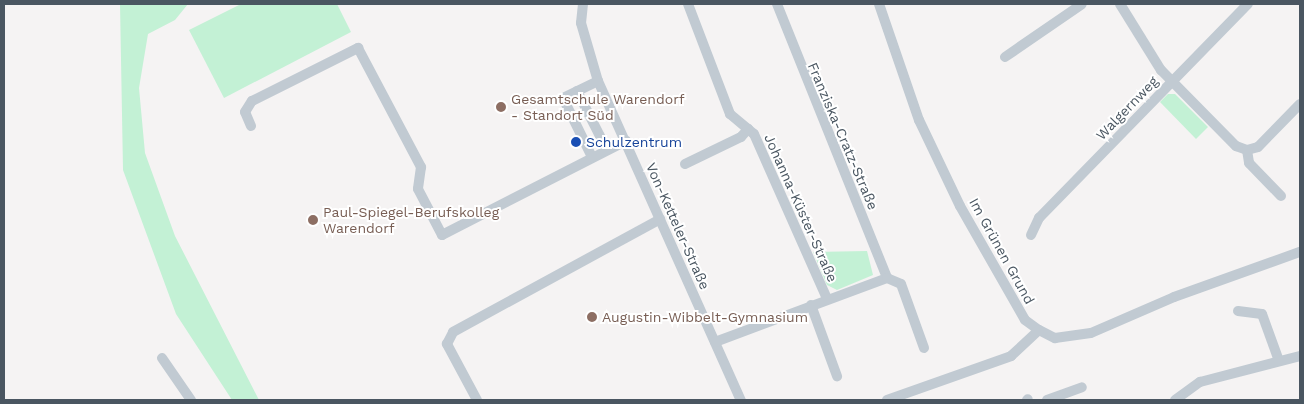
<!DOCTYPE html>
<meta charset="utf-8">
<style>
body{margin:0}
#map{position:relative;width:1304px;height:404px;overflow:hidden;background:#f5f3f3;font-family:"Work Sans",sans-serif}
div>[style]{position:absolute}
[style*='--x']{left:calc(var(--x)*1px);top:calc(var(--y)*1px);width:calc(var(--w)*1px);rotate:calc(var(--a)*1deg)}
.green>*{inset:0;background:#c3f1d5}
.minor>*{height:10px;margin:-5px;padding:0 5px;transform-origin:5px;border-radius:5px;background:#c1cad2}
.dots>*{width:14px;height:14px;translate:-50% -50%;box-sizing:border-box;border:2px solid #fff;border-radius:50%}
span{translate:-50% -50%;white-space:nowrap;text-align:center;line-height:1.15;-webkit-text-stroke:4px #fff;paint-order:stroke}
.education-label{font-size:14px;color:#785e54}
.left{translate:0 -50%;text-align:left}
.street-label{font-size:14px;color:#4a5661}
.transit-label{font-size:14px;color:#164399}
.frame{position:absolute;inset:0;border:5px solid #4a5661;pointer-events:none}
</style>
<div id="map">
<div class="green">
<div style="clip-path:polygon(120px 4px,188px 4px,175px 20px,148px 34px,139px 88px,145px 153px,175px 236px,259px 400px,232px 400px,176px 314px,123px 170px)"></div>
<div style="clip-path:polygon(241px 4px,337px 4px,351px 32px,224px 98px,189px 30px)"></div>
<div style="clip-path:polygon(1168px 94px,1175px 94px,1208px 127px,1196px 139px,1160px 102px)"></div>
<div style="clip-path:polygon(867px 251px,873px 275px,837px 290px,827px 285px,813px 252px)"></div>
</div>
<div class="minor">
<div style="--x:583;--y:4;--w:19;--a:96"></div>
<div style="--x:581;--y:23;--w:60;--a:73.7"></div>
<div style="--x:598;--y:81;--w:350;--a:65.9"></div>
<div style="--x:688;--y:4;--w:118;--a:69.1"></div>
<div style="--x:730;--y:114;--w:31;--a:40"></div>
<div style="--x:754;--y:134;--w:180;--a:66.1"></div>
<div style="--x:777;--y:4;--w:295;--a:68.1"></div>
<div style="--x:879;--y:4;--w:123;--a:71"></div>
<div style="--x:919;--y:120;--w:95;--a:64.5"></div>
<div style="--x:960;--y:206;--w:131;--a:60.3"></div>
<div style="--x:1025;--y:320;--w:17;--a:36"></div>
<div style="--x:1039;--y:330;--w:18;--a:27"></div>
<div style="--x:1055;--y:338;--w:36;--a:-8"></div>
<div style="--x:1091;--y:333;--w:90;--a:-23.4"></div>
<div style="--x:1174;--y:297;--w:134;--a:-19.7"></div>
<div style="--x:1120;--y:4;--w:78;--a:58.2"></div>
<div style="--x:1161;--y:70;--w:107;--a:45.4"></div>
<div style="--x:1236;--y:146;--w:12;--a:20"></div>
<div style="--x:1247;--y:150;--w:11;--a:-15"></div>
<div style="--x:1258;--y:147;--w:60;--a:-45.7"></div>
<div style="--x:1005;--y:57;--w:93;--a:-34.5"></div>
<div style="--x:577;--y:91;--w:66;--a:63"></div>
<div style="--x:251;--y:126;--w:15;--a:-113"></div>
<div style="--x:245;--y:112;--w:13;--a:-58"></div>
<div style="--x:252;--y:101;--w:119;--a:-26.6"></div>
<div style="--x:358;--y:48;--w:135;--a:62.1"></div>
<div style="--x:421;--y:167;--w:22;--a:98"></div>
<div style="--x:418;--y:189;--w:52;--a:62.4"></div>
<div style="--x:442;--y:235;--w:207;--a:-27.1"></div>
<div style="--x:1247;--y:150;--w:13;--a:81"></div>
<div style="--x:1249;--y:163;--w:46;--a:45.9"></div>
<div style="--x:592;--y:157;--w:66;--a:-116.2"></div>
<div style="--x:563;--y:98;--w:39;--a:-26"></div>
<div style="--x:685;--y:164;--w:62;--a:-25.7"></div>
<div style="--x:741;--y:137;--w:11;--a:-49"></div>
<div style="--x:1031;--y:235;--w:19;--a:-65"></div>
<div style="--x:1039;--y:218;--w:299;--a:-45.7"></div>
<div style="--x:811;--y:305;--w:76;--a:69.9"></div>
<div style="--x:1238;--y:311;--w:24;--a:7"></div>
<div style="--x:1262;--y:314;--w:50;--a:70.1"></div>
<div style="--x:715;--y:342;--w:184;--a:-20.4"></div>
<div style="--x:887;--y:278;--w:15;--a:23"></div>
<div style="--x:901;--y:284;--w:68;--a:70.2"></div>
<div style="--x:162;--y:358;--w:51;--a:55.4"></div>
<div style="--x:477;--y:400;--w:64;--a:-118.2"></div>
<div style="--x:447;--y:344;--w:13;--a:-63"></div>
<div style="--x:453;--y:332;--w:236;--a:-28.6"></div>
<div style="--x:887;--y:400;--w:132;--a:-19.5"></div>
<div style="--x:1011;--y:356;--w:38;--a:-43"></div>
<div style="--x:1027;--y:400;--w:1;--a:-45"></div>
<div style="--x:1047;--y:400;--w:37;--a:-20"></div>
<div style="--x:1175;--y:400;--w:31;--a:-36"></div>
<div style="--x:1200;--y:382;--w:103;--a:-14.6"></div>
</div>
<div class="dots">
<div style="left:501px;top:107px;background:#8d6e63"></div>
<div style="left:576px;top:142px;background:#1a4fb4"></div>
<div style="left:313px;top:220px;background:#8d6e63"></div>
<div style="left:592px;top:317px;background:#8d6e63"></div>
</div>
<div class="education-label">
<span class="left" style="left:511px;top:107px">Gesamtschule Warendorf<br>- Standort Süd</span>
<span class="left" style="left:323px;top:220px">Paul-Spiegel-Berufskolleg<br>Warendorf</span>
<span class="left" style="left:602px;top:317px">Augustin-Wibbelt-Gymnasium</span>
</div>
<div class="street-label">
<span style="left:1127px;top:108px;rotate:-46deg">Walgernweg</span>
<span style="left:843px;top:136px;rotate:67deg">Franziska-Cratz-Straße</span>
<span style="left:801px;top:208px;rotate:66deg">Johanna-Küster-Straße</span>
<span style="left:678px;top:226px;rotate:66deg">Von-Ketteler-Straße</span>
<span style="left:1002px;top:251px;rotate:61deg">Im Grünen Grund</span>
</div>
<div class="transit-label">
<span class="left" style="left:586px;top:142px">Schulzentrum</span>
</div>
<div class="frame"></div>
</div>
